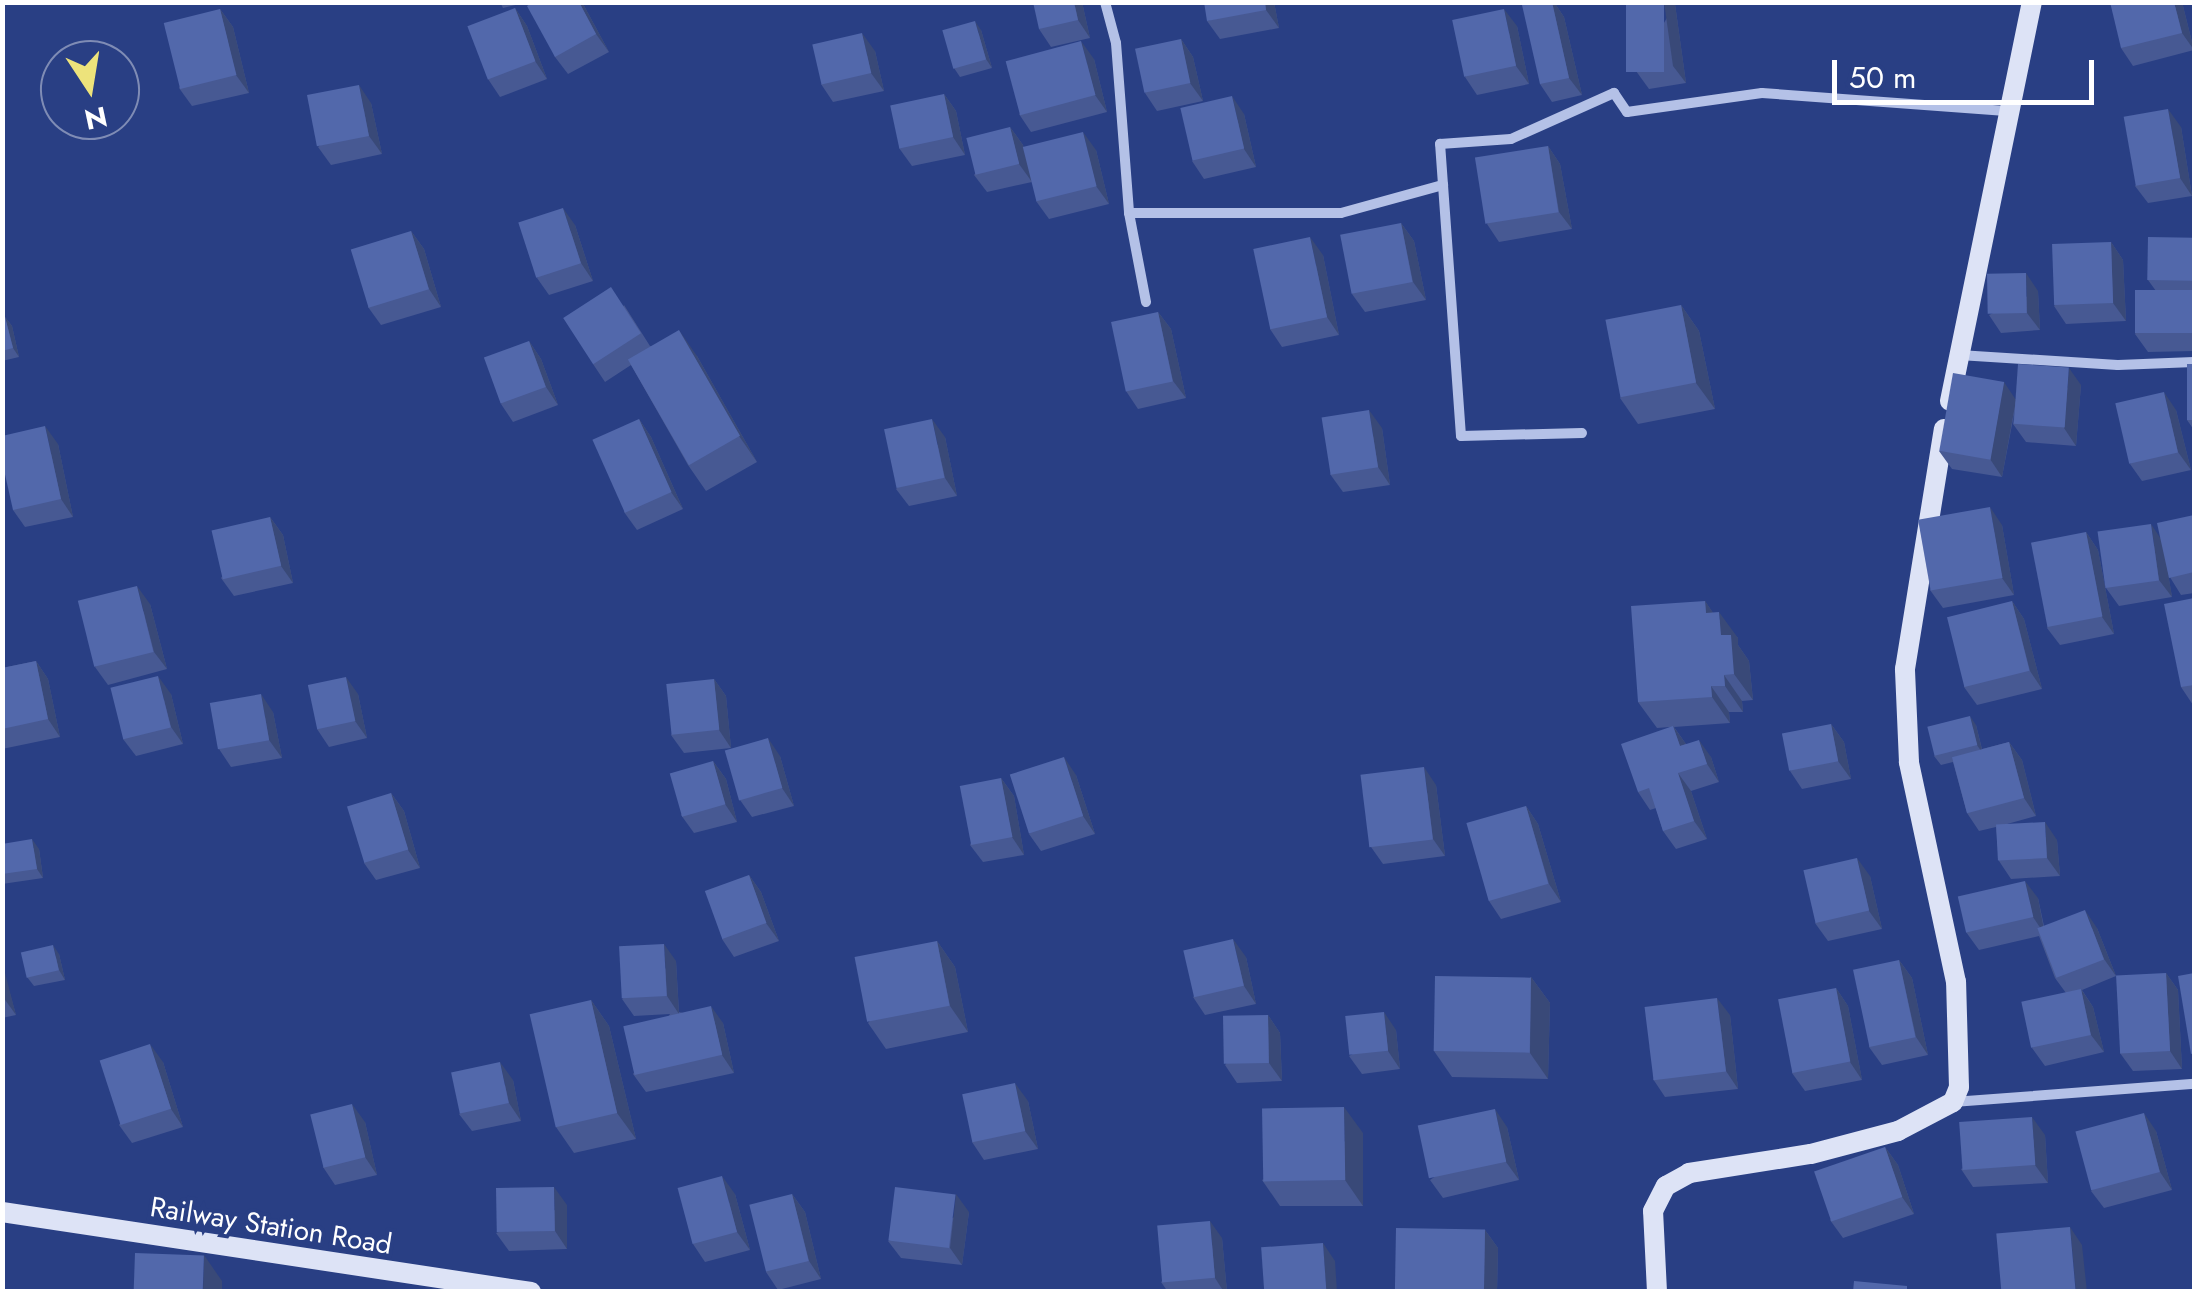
<!DOCTYPE html>
<style>
body{margin:0}
#map{position:relative;width:2197px;height:1294px;overflow:hidden;background:#293f84;font-family:Jost,sans-serif}
div>[style]{position:absolute}
[style*='--x']{left:calc(var(--x)*1px);top:calc(var(--y)*1px);width:calc(var(--w)*1px);rotate:calc(var(--a)*1deg)}
.street>*{height:10px;margin:-5px;padding:0 5px;transform-origin:5px;border-radius:5px;background:#b4c1e7}
.secondary>*{height:20px;margin:-10px;padding:0 10px;transform-origin:10px;border-radius:10px;background:#dde3f6}
.wall>*{inset:0;background:#475993}
.shaded-wall>*{inset:0;background:#394978}
.building>*{inset:0;background:#5268ab;transform-origin:0 0}
span{translate:-50% -50%;white-space:nowrap;text-align:center;line-height:1.15;-webkit-text-stroke:8px #293f84;paint-order:stroke}
.street-label{font-size:28px;color:#fff}
.frame{position:absolute;inset:0;border:5px solid #fff;pointer-events:none}
.north{position:absolute;left:40px;top:40px;width:100px;height:100px;box-sizing:border-box;background:#293f84;border:2px solid #7f8cb5;border-radius:50%;rotate:168deg;font-size:28px;font-weight:700;line-height:40px;text-align:center;color:#fff}
.north::after{content:'';display:block;margin:auto;width:35px;height:45px;background:#ede37b;clip-path:polygon(50% 0,100% 100%,50% 72%,0 100%)}
.scale{position:absolute;left:1832px;top:60px;width:262px;height:45px;box-sizing:border-box;border:5px solid #fff;border-top:0;padding-left:12px;font-size:30px;line-height:35px;white-space:nowrap;color:#fff;-webkit-text-stroke:8px #293f84;paint-order:stroke}
</style>
<div id="map">
<div class="street">
<div style="--x:1105;--y:2;--w:42;--a:75"></div>
<div style="--x:1116;--y:43;--w:170;--a:85.6"></div>
<div style="--x:1146;--y:302;--w:91;--a:-100.8"></div>
<div style="--x:1129;--y:213;--w:212;--a:0"></div>
<div style="--x:1341;--y:213;--w:106;--a:-15.4"></div>
<div style="--x:1959;--y:355;--w:159;--a:3.6"></div>
<div style="--x:2118;--y:365;--w:76;--a:-2.3"></div>
<div style="--x:1582;--y:433;--w:121;--a:178.6"></div>
<div style="--x:1461;--y:436;--w:293;--a:-94.1"></div>
<div style="--x:1440;--y:144;--w:71;--a:-4"></div>
<div style="--x:1511;--y:139;--w:113;--a:-24.1"></div>
<div style="--x:1614;--y:93;--w:23;--a:56"></div>
<div style="--x:1627;--y:112;--w:136;--a:-8"></div>
<div style="--x:1762;--y:93;--w:248;--a:4.2"></div>
<div style="--x:1953;--y:1102;--w:242;--a:-4.3"></div>
</div>
<div class="secondary">
<div style="--x:1950;--y:401;--w:407;--a:-78.4"></div>
<div style="--x:2;--y:1212;--w:535;--a:8.6"></div>
<div style="--x:1657;--y:1292;--w:81;--a:-92.8"></div>
<div style="--x:1653;--y:1211;--w:28;--a:-63"></div>
<div style="--x:1666;--y:1186;--w:26;--a:-29"></div>
<div style="--x:1689;--y:1173;--w:123;--a:-8.9"></div>
<div style="--x:1811;--y:1154;--w:90;--a:-14.8"></div>
<div style="--x:1898;--y:1131;--w:62;--a:-27.8"></div>
<div style="--x:1953;--y:1102;--w:16;--a:-68"></div>
<div style="--x:1959;--y:1087;--w:105;--a:-91.6"></div>
<div style="--x:1956;--y:982;--w:225;--a:-102.1"></div>
<div style="--x:1909;--y:762;--w:93;--a:-92.5"></div>
<div style="--x:1905;--y:669;--w:243;--a:-80.8"></div>
</div>
<div class="wall">
<div style="clip-path:polygon(500px 2px,528px 2px,503px 8px)"></div>
<div style="clip-path:polygon(533px 2px,582px 2px,609px 52px,568px 74px,555px 57px)"></div>
<div style="clip-path:polygon(1082px 2px,1090px 38px,1051px 47px,1039px 29px)"></div>
<div style="clip-path:polygon(1274px 2px,1279px 28px,1220px 39px,1207px 21px)"></div>
<div style="clip-path:polygon(1533px 2px,1554px 2px,1564px 17px,1582px 95px,1552px 102px,1540px 84px)"></div>
<div style="clip-path:polygon(2182px 2px,2194px 50px,2133px 66px,2121px 48px)"></div>
<div style="clip-path:polygon(1675px 4px,1686px 83px,1649px 89px,1636px 71px)"></div>
<div style="clip-path:polygon(515px 8px,527px 26px,547px 79px,500px 97px,488px 79px)"></div>
<div style="clip-path:polygon(220px 9px,233px 27px,249px 93px,192px 106px,179px 88px)"></div>
<div style="clip-path:polygon(1517px 26px,1529px 84px,1477px 95px,1465px 77px)"></div>
<div style="clip-path:polygon(981px 30px,992px 68px,960px 77px,954px 68px)"></div>
<div style="clip-path:polygon(1181px 39px,1193px 57px,1203px 101px,1157px 111px,1145px 93px)"></div>
<div style="clip-path:polygon(875px 51px,884px 91px,833px 102px,821px 84px)"></div>
<div style="clip-path:polygon(1094px 59px,1107px 112px,1031px 132px,1019px 114px)"></div>
<div style="clip-path:polygon(944px 94px,956px 111px,965px 155px,912px 166px,899px 148px)"></div>
<div style="clip-path:polygon(371px 103px,382px 154px,331px 165px,318px 147px)"></div>
<div style="clip-path:polygon(1244px 114px,1256px 167px,1204px 179px,1192px 161px)"></div>
<div style="clip-path:polygon(1010px 127px,1023px 145px,1032px 182px,987px 192px,974px 175px)"></div>
<div style="clip-path:polygon(2181px 127px,2192px 196px,2148px 203px,2135px 186px)"></div>
<div style="clip-path:polygon(1548px 146px,1560px 164px,1572px 229px,1499px 242px,1487px 224px)"></div>
<div style="clip-path:polygon(1096px 150px,1109px 204px,1049px 219px,1036px 201px)"></div>
<div style="clip-path:polygon(1401px 223px,1414px 241px,1426px 300px,1365px 312px,1352px 294px)"></div>
<div style="clip-path:polygon(575px 225px,593px 281px,549px 295px,537px 278px)"></div>
<div style="clip-path:polygon(411px 231px,424px 249px,441px 307px,381px 325px,368px 307px)"></div>
<div style="clip-path:polygon(2194px 238px,2194px 351px,2148px 352px,2135px 334px,2156px 291px,2148px 280px)"></div>
<div style="clip-path:polygon(2111px 242px,2123px 260px,2126px 321px,2066px 324px,2054px 306px)"></div>
<div style="clip-path:polygon(1323px 255px,1339px 335px,1282px 347px,1270px 329px)"></div>
<div style="clip-path:polygon(2038px 291px,2040px 330px,2001px 333px,1989px 315px)"></div>
<div style="clip-path:polygon(624px 305px,650px 346px,697px 356px,757px 462px,706px 491px,688px 465px,631px 365px,605px 382px,593px 364px)"></div>
<div style="clip-path:polygon(1681px 305px,1699px 331px,1715px 409px,1638px 424px,1620px 398px)"></div>
<div style="clip-path:polygon(1158px 312px,1171px 329px,1186px 398px,1138px 409px,1126px 391px)"></div>
<div style="clip-path:polygon(5px 317px,12px 326px,19px 357px,2px 361px,2px 318px)"></div>
<div style="clip-path:polygon(529px 341px,541px 359px,558px 405px,513px 422px,501px 404px)"></div>
<div style="clip-path:polygon(2194px 364px,2194px 430px,2187px 420px)"></div>
<div style="clip-path:polygon(2081px 385px,2076px 446px,2026px 442px,2013px 424px,2015px 409px,2002px 477px,1952px 469px,1939px 451px,2016px 399px)"></div>
<div style="clip-path:polygon(2176px 410px,2191px 470px,2142px 481px,2130px 464px)"></div>
<div style="clip-path:polygon(639px 419px,651px 437px,683px 509px,637px 530px,624px 512px)"></div>
<div style="clip-path:polygon(1382px 428px,1390px 485px,1343px 492px,1330px 474px)"></div>
<div style="clip-path:polygon(945px 437px,957px 496px,909px 506px,896px 489px)"></div>
<div style="clip-path:polygon(58px 444px,73px 517px,25px 527px,13px 510px)"></div>
<div style="clip-path:polygon(2194px 515px,2194px 593px,2181px 595px,2168px 574px,2172px 597px,2119px 606px,2106px 588px,2161px 538px)"></div>
<div style="clip-path:polygon(270px 517px,283px 535px,293px 583px,234px 596px,221px 578px)"></div>
<div style="clip-path:polygon(2002px 525px,2014px 595px,1943px 608px,1930px 590px)"></div>
<div style="clip-path:polygon(2086px 532px,2098px 550px,2114px 634px,2060px 645px,2047px 628px)"></div>
<div style="clip-path:polygon(2194px 598px,2194px 705px,2193px 705px,2181px 687px)"></div>
<div style="clip-path:polygon(1705px 601px,1713px 613px,1738px 638px,1738px 645px,1749px 661px,1753px 700px,1742px 701px,1743px 712px,1729px 712px,1730px 723px,1674px 727px,1686px 744px,1711px 757px,1719px 782px,1691px 791px,1707px 839px,1676px 849px,1663px 831px,1656px 808px,1650px 810px,1638px 792px,1670px 727px,1657px 728px,1638px 702px)"></div>
<div style="clip-path:polygon(2012px 601px,2024px 619px,2042px 689px,1977px 705px,1964px 687px)"></div>
<div style="clip-path:polygon(150px 604px,167px 669px,108px 685px,95px 667px)"></div>
<div style="clip-path:polygon(36px 661px,48px 679px,60px 737px,2px 749px,2px 668px)"></div>
<div style="clip-path:polygon(714px 679px,726px 696px,731px 748px,684px 753px,671px 735px)"></div>
<div style="clip-path:polygon(171px 694px,183px 744px,136px 756px,123px 739px)"></div>
<div style="clip-path:polygon(358px 694px,367px 738px,329px 747px,317px 729px)"></div>
<div style="clip-path:polygon(273px 712px,282px 758px,231px 767px,219px 749px)"></div>
<div style="clip-path:polygon(1831px 724px,1844px 742px,1851px 779px,1802px 789px,1790px 771px)"></div>
<div style="clip-path:polygon(1976px 725px,1982px 749px,2009px 742px,2022px 760px,2036px 816px,2000px 826px,2057px 840px,2060px 876px,2011px 879px,1999px 861px,1996px 827px,1979px 831px,1967px 813px,1953px 762px,1941px 765px,1934px 756px)"></div>
<div style="clip-path:polygon(780px 756px,794px 806px,752px 817px,740px 800px)"></div>
<div style="clip-path:polygon(713px 761px,726px 779px,737px 822px,694px 833px,681px 815px)"></div>
<div style="clip-path:polygon(1076px 775px,1095px 834px,1041px 851px,1029px 834px)"></div>
<div style="clip-path:polygon(1001px 778px,1014px 796px,1024px 855px,983px 862px,970px 845px)"></div>
<div style="clip-path:polygon(1436px 785px,1445px 856px,1383px 864px,1371px 847px)"></div>
<div style="clip-path:polygon(391px 793px,404px 811px,420px 868px,376px 880px,364px 863px)"></div>
<div style="clip-path:polygon(1526px 806px,1538px 824px,1561px 902px,1501px 919px,1489px 901px)"></div>
<div style="clip-path:polygon(2px 844px,39px 849px,43px 878px,2px 884px)"></div>
<div style="clip-path:polygon(749px 875px,761px 892px,779px 941px,734px 957px,722px 939px)"></div>
<div style="clip-path:polygon(1870px 876px,1882px 929px,1828px 941px,1815px 923px)"></div>
<div style="clip-path:polygon(2038px 898px,2044px 926px,2097px 928px,2116px 976px,2082px 990px,2093px 1007px,2104px 1052px,2045px 1066px,2032px 1048px,2066px 993px,2055px 978px,2039px 936px,1979px 950px,1966px 932px)"></div>
<div style="clip-path:polygon(937px 941px,955px 967px,968px 1032px,886px 1049px,868px 1023px)"></div>
<div style="clip-path:polygon(59px 954px,65px 980px,34px 986px,27px 977px)"></div>
<div style="clip-path:polygon(1246px 957px,1256px 1004px,1205px 1015px,1193px 997px)"></div>
<div style="clip-path:polygon(1899px 960px,1912px 978px,1928px 1055px,1882px 1065px,1869px 1047px)"></div>
<div style="clip-path:polygon(676px 961px,679px 1012px,723px 1023px,734px 1073px,646px 1092px,633px 1074px,670px 1014px,634px 1016px,622px 999px)"></div>
<div style="clip-path:polygon(2px 966px,16px 1015px,2px 1018px)"></div>
<div style="clip-path:polygon(2166px 973px,2178px 990px,2182px 1069px,2133px 1071px,2120px 1053px)"></div>
<div style="clip-path:polygon(1531px 977px,1550px 1003px,1548px 1079px,1452px 1077px,1434px 1051px)"></div>
<div style="clip-path:polygon(1836px 988px,1848px 1006px,1862px 1080px,1805px 1091px,1792px 1073px)"></div>
<div style="clip-path:polygon(591px 1000px,609px 1026px,636px 1139px,574px 1153px,556px 1127px)"></div>
<div style="clip-path:polygon(1268px 1015px,1280px 1033px,1282px 1081px,1237px 1083px,1225px 1065px)"></div>
<div style="clip-path:polygon(1730px 1015px,1738px 1089px,1665px 1097px,1653px 1079px)"></div>
<div style="clip-path:polygon(1396px 1030px,1400px 1069px,1362px 1074px,1349px 1056px)"></div>
<div style="clip-path:polygon(163px 1062px,183px 1127px,132px 1143px,119px 1125px)"></div>
<div style="clip-path:polygon(513px 1080px,521px 1121px,472px 1131px,459px 1114px)"></div>
<div style="clip-path:polygon(1028px 1101px,1038px 1149px,984px 1160px,972px 1142px)"></div>
<div style="clip-path:polygon(365px 1122px,377px 1175px,335px 1185px,323px 1167px)"></div>
<div style="clip-path:polygon(1507px 1127px,1519px 1180px,1443px 1198px,1430px 1180px)"></div>
<div style="clip-path:polygon(2156px 1131px,2172px 1190px,2104px 1208px,2091px 1191px)"></div>
<div style="clip-path:polygon(1363px 1133px,1363px 1206px,1280px 1206px,1262px 1180px)"></div>
<div style="clip-path:polygon(2045px 1135px,2048px 1183px,1973px 1187px,1961px 1169px)"></div>
<div style="clip-path:polygon(1885px 1147px,1898px 1165px,1914px 1214px,1843px 1238px,1830px 1220px)"></div>
<div style="clip-path:polygon(735px 1194px,750px 1250px,705px 1262px,693px 1244px)"></div>
<div style="clip-path:polygon(792px 1194px,805px 1212px,821px 1279px,778px 1290px,766px 1272px)"></div>
<div style="clip-path:polygon(567px 1205px,567px 1249px,509px 1251px,496px 1233px)"></div>
<div style="clip-path:polygon(969px 1212px,962px 1265px,901px 1258px,888px 1241px)"></div>
<div style="clip-path:polygon(1485px 1230px,1498px 1248px,1497px 1292px,1396px 1292px,1395px 1289px)"></div>
<div style="clip-path:polygon(1222px 1238px,1227px 1292px,1168px 1292px,1161px 1282px)"></div>
</div>
<div class="shaded-wall">
<div style="clip-path:polygon(579px 2px,582px 2px,609px 52px,596px 34px)"></div>
<div style="clip-path:polygon(1074px 2px,1082px 2px,1090px 38px,1078px 20px)"></div>
<div style="clip-path:polygon(1265px 2px,1274px 2px,1279px 28px,1266px 10px)"></div>
<div style="clip-path:polygon(1552px 2px,1554px 2px,1564px 17px,1582px 95px,1569px 78px)"></div>
<div style="clip-path:polygon(1664px 2px,1673px 2px,1675px 4px,1686px 83px,1673px 66px)"></div>
<div style="clip-path:polygon(2174px 2px,2182px 2px,2194px 50px,2182px 33px)"></div>
<div style="clip-path:polygon(515px 8px,527px 26px,547px 79px,535px 61px)"></div>
<div style="clip-path:polygon(220px 9px,233px 27px,249px 93px,236px 75px)"></div>
<div style="clip-path:polygon(1504px 9px,1517px 26px,1529px 84px,1516px 66px)"></div>
<div style="clip-path:polygon(975px 21px,981px 30px,992px 68px,986px 59px)"></div>
<div style="clip-path:polygon(862px 33px,875px 51px,884px 91px,871px 73px)"></div>
<div style="clip-path:polygon(1181px 39px,1193px 57px,1203px 101px,1190px 83px)"></div>
<div style="clip-path:polygon(1081px 41px,1094px 59px,1107px 112px,1095px 95px)"></div>
<div style="clip-path:polygon(359px 85px,371px 103px,382px 154px,369px 136px)"></div>
<div style="clip-path:polygon(944px 94px,956px 111px,965px 155px,953px 137px)"></div>
<div style="clip-path:polygon(1232px 96px,1244px 114px,1256px 167px,1244px 149px)"></div>
<div style="clip-path:polygon(2168px 109px,2181px 127px,2192px 196px,2180px 178px)"></div>
<div style="clip-path:polygon(1010px 127px,1023px 145px,1032px 182px,1019px 164px)"></div>
<div style="clip-path:polygon(1083px 132px,1096px 150px,1109px 204px,1096px 186px)"></div>
<div style="clip-path:polygon(1548px 146px,1560px 164px,1572px 229px,1559px 212px)"></div>
<div style="clip-path:polygon(563px 208px,575px 225px,593px 281px,581px 263px)"></div>
<div style="clip-path:polygon(1401px 223px,1414px 241px,1426px 300px,1413px 282px)"></div>
<div style="clip-path:polygon(411px 231px,424px 249px,441px 307px,429px 289px)"></div>
<div style="clip-path:polygon(1310px 237px,1323px 255px,1339px 335px,1327px 317px)"></div>
<div style="clip-path:polygon(2111px 242px,2123px 260px,2126px 321px,2113px 303px)"></div>
<div style="clip-path:polygon(2026px 273px,2038px 291px,2040px 330px,2027px 313px)"></div>
<div style="clip-path:polygon(1681px 305px,1699px 331px,1715px 409px,1696px 383px)"></div>
<div style="clip-path:polygon(1158px 312px,1171px 329px,1186px 398px,1173px 381px)"></div>
<div style="clip-path:polygon(5px 317px,12px 326px,19px 357px,13px 348px)"></div>
<div style="clip-path:polygon(679px 330px,697px 356px,757px 462px,739px 436px)"></div>
<div style="clip-path:polygon(529px 341px,541px 359px,558px 405px,546px 387px)"></div>
<div style="clip-path:polygon(2069px 368px,2081px 385px,2076px 446px,2064px 428px)"></div>
<div style="clip-path:polygon(2004px 382px,2016px 400px,2002px 477px,1990px 459px)"></div>
<div style="clip-path:polygon(2164px 392px,2176px 410px,2191px 470px,2178px 452px)"></div>
<div style="clip-path:polygon(1369px 410px,1382px 428px,1390px 485px,1378px 467px)"></div>
<div style="clip-path:polygon(639px 419px,651px 437px,683px 509px,671px 492px)"></div>
<div style="clip-path:polygon(932px 419px,945px 437px,957px 496px,945px 478px)"></div>
<div style="clip-path:polygon(45px 426px,58px 444px,73px 517px,61px 499px)"></div>
<div style="clip-path:polygon(1990px 507px,2002px 525px,2014px 595px,2002px 578px)"></div>
<div style="clip-path:polygon(270px 517px,283px 535px,293px 583px,281px 566px)"></div>
<div style="clip-path:polygon(2151px 524px,2163px 542px,2172px 597px,2159px 580px)"></div>
<div style="clip-path:polygon(2086px 532px,2098px 550px,2114px 634px,2102px 617px)"></div>
<div style="clip-path:polygon(137px 586px,150px 604px,167px 669px,154px 652px)"></div>
<div style="clip-path:polygon(1705px 601px,1720px 623px,1719px 612px,1738px 638px,1738px 645px,1749px 661px,1753px 700px,1734px 674px,1706px 613px)"></div>
<div style="clip-path:polygon(2012px 601px,2024px 619px,2042px 689px,2030px 671px)"></div>
<div style="clip-path:polygon(36px 661px,48px 679px,60px 737px,48px 719px)"></div>
<div style="clip-path:polygon(1724px 675px,1742px 701px,1743px 712px,1725px 686px)"></div>
<div style="clip-path:polygon(158px 676px,171px 694px,183px 744px,171px 727px)"></div>
<div style="clip-path:polygon(346px 677px,358px 694px,367px 738px,355px 721px)"></div>
<div style="clip-path:polygon(714px 679px,726px 696px,731px 748px,719px 730px)"></div>
<div style="clip-path:polygon(1711px 686px,1729px 712px,1730px 723px,1712px 697px)"></div>
<div style="clip-path:polygon(261px 694px,273px 712px,282px 758px,269px 740px)"></div>
<div style="clip-path:polygon(1970px 716px,1976px 725px,1983px 754px,1977px 745px)"></div>
<div style="clip-path:polygon(1831px 724px,1844px 742px,1851px 779px,1838px 761px)"></div>
<div style="clip-path:polygon(1673px 726px,1686px 744px,1680px 746px)"></div>
<div style="clip-path:polygon(768px 738px,780px 756px,794px 806px,782px 788px)"></div>
<div style="clip-path:polygon(1699px 740px,1711px 757px,1719px 782px,1707px 764px)"></div>
<div style="clip-path:polygon(2009px 742px,2022px 760px,2036px 816px,2024px 798px)"></div>
<div style="clip-path:polygon(1064px 757px,1076px 775px,1095px 834px,1083px 816px)"></div>
<div style="clip-path:polygon(713px 761px,726px 779px,737px 822px,725px 804px)"></div>
<div style="clip-path:polygon(1424px 767px,1436px 785px,1445px 856px,1433px 839px)"></div>
<div style="clip-path:polygon(1678px 773px,1691px 791px,1707px 839px,1694px 821px)"></div>
<div style="clip-path:polygon(1001px 778px,1014px 796px,1024px 855px,1012px 837px)"></div>
<div style="clip-path:polygon(391px 793px,404px 811px,420px 868px,408px 850px)"></div>
<div style="clip-path:polygon(1526px 806px,1538px 824px,1561px 902px,1549px 884px)"></div>
<div style="clip-path:polygon(2045px 822px,2057px 840px,2060px 876px,2047px 858px)"></div>
<div style="clip-path:polygon(32px 839px,39px 849px,43px 878px,37px 869px)"></div>
<div style="clip-path:polygon(1857px 858px,1870px 876px,1882px 929px,1869px 911px)"></div>
<div style="clip-path:polygon(749px 875px,761px 892px,779px 941px,766px 923px)"></div>
<div style="clip-path:polygon(2025px 881px,2038px 898px,2045px 935px,2033px 917px)"></div>
<div style="clip-path:polygon(2085px 910px,2097px 928px,2116px 976px,2104px 959px)"></div>
<div style="clip-path:polygon(1233px 939px,1246px 957px,1256px 1004px,1244px 986px)"></div>
<div style="clip-path:polygon(937px 941px,955px 967px,968px 1032px,950px 1006px)"></div>
<div style="clip-path:polygon(664px 944px,676px 961px,679px 1014px,667px 996px)"></div>
<div style="clip-path:polygon(53px 945px,59px 954px,65px 980px,59px 970px)"></div>
<div style="clip-path:polygon(1899px 960px,1912px 978px,1928px 1055px,1916px 1037px)"></div>
<div style="clip-path:polygon(2px 966px,4px 969px,16px 1015px,3px 997px)"></div>
<div style="clip-path:polygon(2166px 973px,2178px 990px,2182px 1069px,2170px 1051px)"></div>
<div style="clip-path:polygon(1531px 977px,1550px 1003px,1548px 1079px,1530px 1053px)"></div>
<div style="clip-path:polygon(1836px 988px,1848px 1006px,1862px 1080px,1850px 1062px)"></div>
<div style="clip-path:polygon(2081px 989px,2093px 1007px,2104px 1052px,2091px 1035px)"></div>
<div style="clip-path:polygon(1717px 998px,1730px 1015px,1738px 1089px,1726px 1071px)"></div>
<div style="clip-path:polygon(591px 1000px,609px 1026px,636px 1139px,617px 1113px)"></div>
<div style="clip-path:polygon(711px 1006px,723px 1023px,734px 1073px,722px 1055px)"></div>
<div style="clip-path:polygon(1384px 1012px,1396px 1030px,1400px 1069px,1388px 1051px)"></div>
<div style="clip-path:polygon(1268px 1015px,1280px 1033px,1282px 1081px,1269px 1063px)"></div>
<div style="clip-path:polygon(150px 1044px,163px 1062px,183px 1127px,171px 1109px)"></div>
<div style="clip-path:polygon(500px 1062px,513px 1080px,521px 1121px,509px 1103px)"></div>
<div style="clip-path:polygon(1015px 1083px,1028px 1101px,1038px 1149px,1025px 1131px)"></div>
<div style="clip-path:polygon(352px 1104px,365px 1122px,377px 1175px,365px 1157px)"></div>
<div style="clip-path:polygon(1344px 1107px,1363px 1133px,1363px 1206px,1345px 1180px)"></div>
<div style="clip-path:polygon(1495px 1109px,1507px 1127px,1519px 1180px,1506px 1162px)"></div>
<div style="clip-path:polygon(2144px 1113px,2156px 1131px,2172px 1190px,2160px 1172px)"></div>
<div style="clip-path:polygon(2032px 1117px,2045px 1135px,2048px 1183px,2035px 1165px)"></div>
<div style="clip-path:polygon(1885px 1147px,1898px 1165px,1914px 1214px,1902px 1197px)"></div>
<div style="clip-path:polygon(722px 1176px,735px 1194px,750px 1250px,737px 1232px)"></div>
<div style="clip-path:polygon(554px 1187px,567px 1205px,567px 1249px,555px 1231px)"></div>
<div style="clip-path:polygon(792px 1194px,805px 1212px,821px 1279px,809px 1261px)"></div>
<div style="clip-path:polygon(956px 1194px,969px 1212px,962px 1265px,950px 1248px)"></div>
<div style="clip-path:polygon(1210px 1221px,1222px 1238px,1227px 1292px,1224px 1292px,1215px 1278px)"></div>
<div style="clip-path:polygon(2070px 1227px,2082px 1245px,2087px 1292px,2076px 1292px)"></div>
<div style="clip-path:polygon(1485px 1230px,1498px 1248px,1497px 1292px,1484px 1291px)"></div>
<div style="clip-path:polygon(1323px 1243px,1335px 1261px,1337px 1292px,1327px 1292px,1326px 1290px)"></div>
<div style="clip-path:polygon(204px 1255px,222px 1281px,222px 1292px,203px 1292px)"></div>
</div>
<div class="building">
<div style="clip-path:polygon(533px 2px,579px 2px,596px 34px,555px 57px,527px 6px)"></div>
<div style="clip-path:polygon(1033px 2px,1074px 2px,1078px 20px,1039px 29px)"></div>
<div style="clip-path:polygon(1204px 2px,1265px 2px,1266px 10px,1207px 21px)"></div>
<div style="clip-path:polygon(1533px 2px,1552px 2px,1569px 78px,1540px 84px,1522px 5px)"></div>
<div style="left:1626px;top:2px;width:38px;height:70px"></div>
<div style="clip-path:polygon(2110px 2px,2174px 2px,2182px 33px,2121px 48px)"></div>
<div style="left:515px;top:8px;width:57px;height:51px;rotate:69deg"></div>
<div style="left:220px;top:9px;width:68px;height:58px;rotate:76deg"></div>
<div style="left:1504px;top:9px;width:58px;height:53px;rotate:78deg"></div>
<div style="left:975px;top:21px;width:40px;height:34px;rotate:74deg"></div>
<div style="left:862px;top:33px;width:41px;height:51px;rotate:77deg"></div>
<div style="left:1181px;top:39px;width:45px;height:47px;rotate:78deg"></div>
<div style="left:1081px;top:41px;width:56px;height:78px;rotate:75deg"></div>
<div style="left:359px;top:85px;width:52px;height:53px;rotate:79deg"></div>
<div style="left:944px;top:94px;width:44px;height:55px;rotate:78deg"></div>
<div style="left:1232px;top:96px;width:54px;height:53px;rotate:77deg"></div>
<div style="left:2168px;top:109px;width:70px;height:45px;rotate:80deg"></div>
<div style="left:1010px;top:127px;width:38px;height:45px;rotate:76deg"></div>
<div style="left:1083px;top:132px;width:56px;height:62px;rotate:76deg"></div>
<div style="left:1548px;top:146px;width:67px;height:74px;rotate:81deg"></div>
<div style="left:563px;top:208px;width:58px;height:47px;rotate:72deg"></div>
<div style="left:1401px;top:223px;width:60px;height:62px;rotate:79deg"></div>
<div style="left:411px;top:231px;width:61px;height:63px;rotate:73deg"></div>
<div style="left:1310px;top:237px;width:82px;height:58px;rotate:78deg"></div>
<div style="left:2148px;top:237px;width:46px;height:43px;rotate:1deg"></div>
<div style="left:2111px;top:242px;width:61px;height:59px;rotate:88deg"></div>
<div style="left:2026px;top:273px;width:40px;height:39px;rotate:89deg"></div>
<div style="left:611px;top:287px;width:55px;height:57px;rotate:57deg"></div>
<div style="left:2194px;top:290px;width:43px;height:59px;rotate:90deg"></div>
<div style="left:1681px;top:305px;width:79px;height:77px;rotate:79deg"></div>
<div style="left:1158px;top:312px;width:71px;height:48px;rotate:78deg"></div>
<div style="clip-path:polygon(5px 317px,13px 348px,2px 351px,2px 318px)"></div>
<div style="left:679px;top:330px;width:122px;height:59px;rotate:60deg"></div>
<div style="left:529px;top:341px;width:49px;height:48px;rotate:70deg"></div>
<div style="left:2018px;top:364px;width:51px;height:60px;rotate:4deg"></div>
<div style="left:2187px;top:364px;width:7px;height:56px"></div>
<div style="left:1953px;top:373px;width:52px;height:79px;rotate:10deg"></div>
<div style="left:2164px;top:392px;width:62px;height:50px;rotate:77deg"></div>
<div style="left:1369px;top:410px;width:58px;height:48px;rotate:81deg"></div>
<div style="left:639px;top:419px;width:80px;height:51px;rotate:66deg"></div>
<div style="left:932px;top:419px;width:60px;height:49px;rotate:78deg"></div>
<div style="clip-path:polygon(45px 426px,61px 499px,13px 510px,2px 461px,2px 436px)"></div>
<div style="left:1990px;top:507px;width:72px;height:73px;rotate:80deg"></div>
<div style="clip-path:polygon(2194px 515px,2194px 572px,2169px 578px,2157px 523px)"></div>
<div style="left:270px;top:517px;width:50px;height:60px;rotate:77deg"></div>
<div style="left:2151px;top:524px;width:57px;height:54px;rotate:82deg"></div>
<div style="left:2086px;top:532px;width:86px;height:56px;rotate:79deg"></div>
<div style="left:137px;top:586px;width:68px;height:61px;rotate:76deg"></div>
<div style="clip-path:polygon(2194px 598px,2194px 685px,2181px 687px,2164px 604px)"></div>
<div style="clip-path:polygon(1705px 601px,1706px 613px,1719px 612px,1721px 635px,1731px 635px,1734px 674px,1724px 675px,1725px 686px,1711px 686px,1712px 697px,1638px 702px,1631px 606px)"></div>
<div style="left:2012px;top:601px;width:72px;height:67px;rotate:76deg"></div>
<div style="clip-path:polygon(36px 661px,48px 719px,2px 729px,2px 668px)"></div>
<div style="left:158px;top:676px;width:53px;height:49px;rotate:76deg"></div>
<div style="left:346px;top:677px;width:45px;height:39px;rotate:78deg"></div>
<div style="left:714px;top:679px;width:51px;height:48px;rotate:84deg"></div>
<div style="left:261px;top:694px;width:47px;height:52px;rotate:80deg"></div>
<div style="left:1970px;top:716px;width:30px;height:44px;rotate:76deg"></div>
<div style="left:1831px;top:724px;width:38px;height:50px;rotate:79deg"></div>
<div style="clip-path:polygon(1673px 726px,1680px 746px,1699px 740px,1707px 764px,1678px 773px,1694px 821px,1663px 831px,1649px 788px,1638px 792px,1621px 744px)"></div>
<div style="left:768px;top:738px;width:52px;height:45px;rotate:74deg"></div>
<div style="left:2009px;top:742px;width:58px;height:59px;rotate:75deg"></div>
<div style="left:1064px;top:757px;width:62px;height:57px;rotate:72deg"></div>
<div style="left:713px;top:761px;width:45px;height:45px;rotate:74deg"></div>
<div style="left:1424px;top:767px;width:73px;height:64px;rotate:83deg"></div>
<div style="left:1001px;top:778px;width:60px;height:42px;rotate:79deg"></div>
<div style="left:391px;top:793px;width:59px;height:46px;rotate:73deg"></div>
<div style="left:1526px;top:806px;width:81px;height:62px;rotate:74deg"></div>
<div style="left:2045px;top:822px;width:36px;height:49px;rotate:87deg"></div>
<div style="clip-path:polygon(32px 839px,37px 869px,2px 874px,2px 844px)"></div>
<div style="left:1857px;top:858px;width:54px;height:55px;rotate:77deg"></div>
<div style="left:749px;top:875px;width:51px;height:47px;rotate:70deg"></div>
<div style="left:2025px;top:881px;width:37px;height:69px;rotate:77deg"></div>
<div style="left:2085px;top:910px;width:53px;height:51px;rotate:69deg"></div>
<div style="left:1233px;top:939px;width:48px;height:51px;rotate:77deg"></div>
<div style="left:937px;top:941px;width:66px;height:84px;rotate:79deg"></div>
<div style="left:664px;top:944px;width:52px;height:45px;rotate:87deg"></div>
<div style="left:53px;top:945px;width:26px;height:33px;rotate:77deg"></div>
<div style="left:1899px;top:960px;width:79px;height:47px;rotate:78deg"></div>
<div style="left:2166px;top:973px;width:78px;height:50px;rotate:87deg"></div>
<div style="clip-path:polygon(2194px 973px,2194px 1053px,2191px 1054px,2178px 976px)"></div>
<div style="left:1435px;top:976px;width:96px;height:75px;rotate:1deg"></div>
<div style="left:1836px;top:988px;width:75px;height:59px;rotate:79deg"></div>
<div style="left:2081px;top:989px;width:47px;height:61px;rotate:78deg"></div>
<div style="left:1717px;top:998px;width:74px;height:73px;rotate:83deg"></div>
<div style="left:591px;top:1000px;width:116px;height:63px;rotate:77deg"></div>
<div style="left:711px;top:1006px;width:50px;height:90px;rotate:77deg"></div>
<div style="left:1384px;top:1012px;width:39px;height:39px;rotate:84deg"></div>
<div style="left:1268px;top:1015px;width:48px;height:45px;rotate:89deg"></div>
<div style="left:150px;top:1044px;width:68px;height:53px;rotate:72deg"></div>
<div style="left:500px;top:1062px;width:42px;height:50px;rotate:78deg"></div>
<div style="left:1015px;top:1083px;width:49px;height:54px;rotate:78deg"></div>
<div style="left:352px;top:1104px;width:55px;height:43px;rotate:76deg"></div>
<div style="left:1344px;top:1107px;width:73px;height:82px;rotate:89deg"></div>
<div style="left:1495px;top:1109px;width:54px;height:79px;rotate:78deg"></div>
<div style="left:2144px;top:1113px;width:61px;height:71px;rotate:75deg"></div>
<div style="left:2032px;top:1117px;width:48px;height:73px;rotate:86deg"></div>
<div style="left:1885px;top:1147px;width:53px;height:75px;rotate:71deg"></div>
<div style="left:722px;top:1176px;width:58px;height:46px;rotate:75deg"></div>
<div style="left:554px;top:1187px;width:44px;height:58px;rotate:89deg"></div>
<div style="left:895px;top:1187px;width:61px;height:54px;rotate:7deg"></div>
<div style="left:792px;top:1194px;width:69px;height:44px;rotate:76deg"></div>
<div style="left:1210px;top:1221px;width:57px;height:53px;rotate:85deg"></div>
<div style="left:2070px;top:1227px;width:65px;height:74px;rotate:85deg"></div>
<div style="left:1396px;top:1228px;width:89px;height:61px;rotate:1deg"></div>
<div style="left:1323px;top:1243px;width:47px;height:62px;rotate:86deg"></div>
<div style="left:135px;top:1253px;width:69px;height:39px;rotate:2deg"></div>
<div style="clip-path:polygon(1854px 1281px,1907px 1286px,1907px 1292px,1853px 1292px)"></div>
</div>
<div class="street-label">
<span style="left:271px;top:1226px;rotate:9deg">Railway Station Road</span>
</div>
<div class="frame"></div>
<div class="north">N</div>
<div class="scale">50 m</div>
</div>
